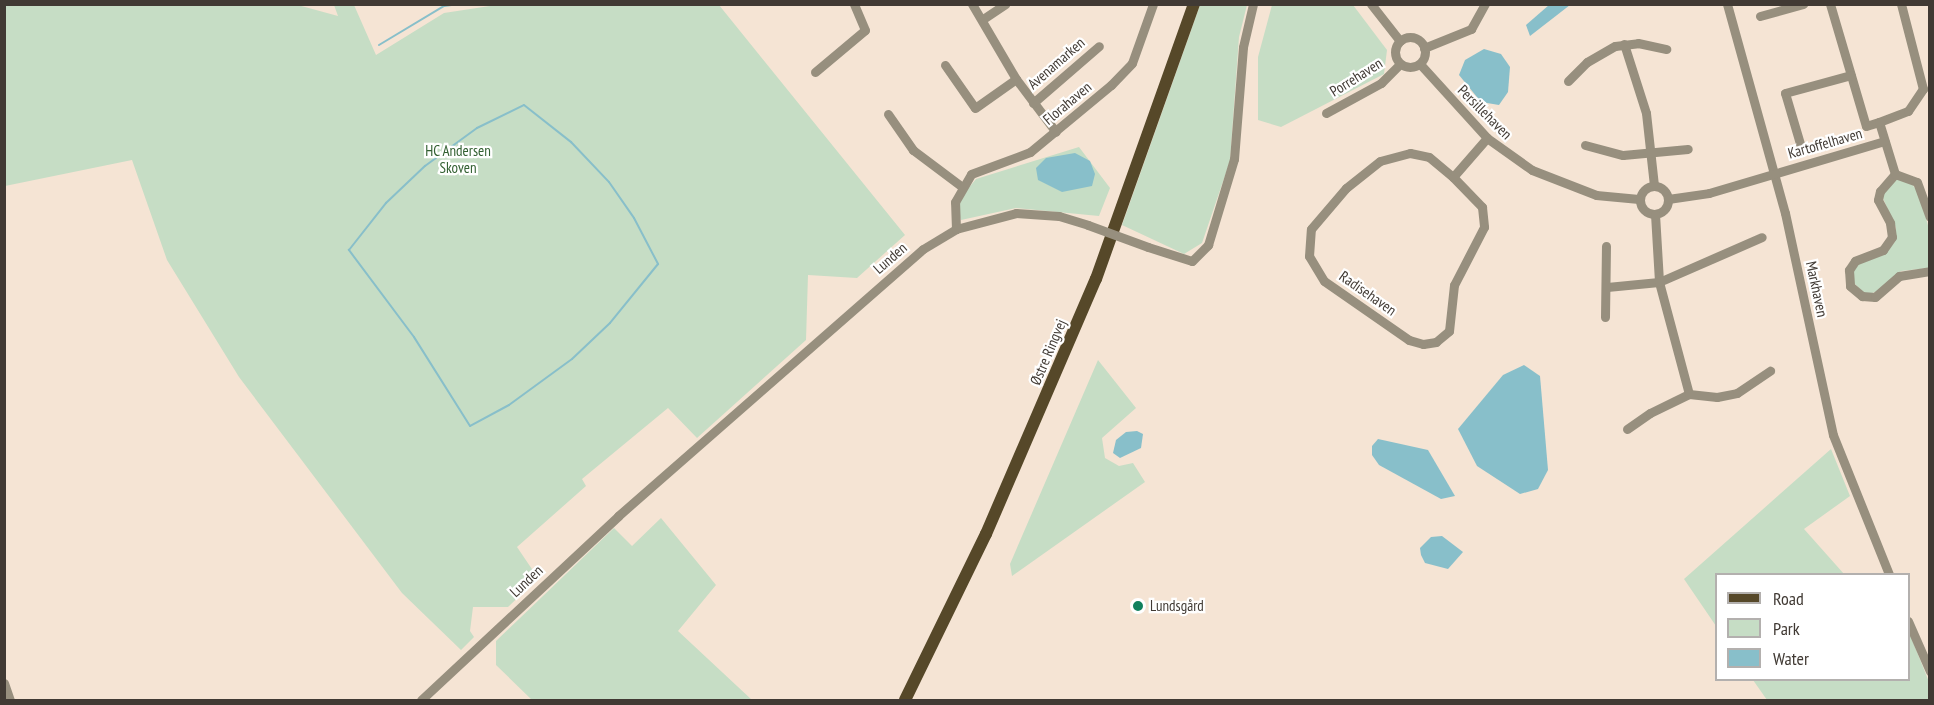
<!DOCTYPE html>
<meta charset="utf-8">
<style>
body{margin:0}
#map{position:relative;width:1934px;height:705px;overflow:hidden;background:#f5e4d4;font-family:"PT Sans Narrow",sans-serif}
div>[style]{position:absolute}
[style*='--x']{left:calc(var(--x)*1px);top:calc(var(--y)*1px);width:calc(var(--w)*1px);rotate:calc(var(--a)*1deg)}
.green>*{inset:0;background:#c6ddc5}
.water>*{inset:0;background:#88bfca}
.stream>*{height:2px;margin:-1px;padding:0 1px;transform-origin:1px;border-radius:1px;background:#88bfca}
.minor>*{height:9px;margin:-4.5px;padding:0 4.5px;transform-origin:4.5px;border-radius:4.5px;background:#978f7e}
.minor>.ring{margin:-4.5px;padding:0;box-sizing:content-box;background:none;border:9px solid #978f7e;border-radius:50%}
.major>*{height:12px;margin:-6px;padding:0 6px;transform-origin:6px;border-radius:6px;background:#564829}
.minor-bridge>*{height:9px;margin:-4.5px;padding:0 4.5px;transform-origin:4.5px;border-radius:4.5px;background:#978f7e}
.dots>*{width:16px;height:16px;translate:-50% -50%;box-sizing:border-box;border:3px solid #fff;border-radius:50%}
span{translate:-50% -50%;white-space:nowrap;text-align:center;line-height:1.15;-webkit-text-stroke:4.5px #fff;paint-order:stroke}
.street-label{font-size:15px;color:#413a34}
.park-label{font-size:15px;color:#336032}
.poi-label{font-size:15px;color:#413a34}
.left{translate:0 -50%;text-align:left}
.frame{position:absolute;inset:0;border:6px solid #413a34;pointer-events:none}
.legend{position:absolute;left:1715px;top:573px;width:195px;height:108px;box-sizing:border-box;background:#fff;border:2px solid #b3b0ae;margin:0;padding:8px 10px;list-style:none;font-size:18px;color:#413a34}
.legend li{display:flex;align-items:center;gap:12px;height:30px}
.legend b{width:30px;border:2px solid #b3b0ae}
</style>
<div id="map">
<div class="green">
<div style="clip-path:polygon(294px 4px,338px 16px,334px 5px,354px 5px,376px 55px,444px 13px,503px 4px,719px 5px,905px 235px,857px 278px,808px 275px,806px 340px,697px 438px,668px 408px,582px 479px,586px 486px,517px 547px,538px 578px,508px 607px,473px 607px,470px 631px,474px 637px,461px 650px,402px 593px,239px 377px,167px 260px,132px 160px,5px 186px,5px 5px)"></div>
<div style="clip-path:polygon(1200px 5px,1247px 5px,1239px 37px,1230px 161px,1202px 243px,1184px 254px,1122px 225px)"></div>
<div style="clip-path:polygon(1272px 5px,1353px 5px,1387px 50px,1384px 74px,1281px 127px,1258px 120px,1258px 57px)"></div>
<div style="clip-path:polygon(1079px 147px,1110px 188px,1099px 216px,1016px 208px,961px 220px,958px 211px,962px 196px,976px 179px)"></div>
<div style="clip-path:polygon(1902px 179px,1911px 183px,1919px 193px,1929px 229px,1929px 268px,1901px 271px,1884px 289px,1866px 295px,1853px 282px,1852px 273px,1856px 264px,1883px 254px,1894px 243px,1896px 228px,1882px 196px,1893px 181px)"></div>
<div style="clip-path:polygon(1098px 360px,1136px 408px,1102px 438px,1105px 458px,1119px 466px,1133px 463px,1145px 482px,1012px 576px,1010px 564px)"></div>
<div style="clip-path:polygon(1831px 449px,1850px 496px,1804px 529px,1844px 574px,1716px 574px,1716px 626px,1684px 579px)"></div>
<div style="clip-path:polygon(661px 518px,716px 585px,678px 631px,752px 700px,532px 700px,496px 665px,496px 641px,614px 528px,632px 546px)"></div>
<div style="clip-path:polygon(1909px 632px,1929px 682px,1929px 700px,1767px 700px,1753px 680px,1908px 680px)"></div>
</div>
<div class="water">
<div style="clip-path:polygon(1549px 5px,1570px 5px,1530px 36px,1526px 25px)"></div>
<div style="clip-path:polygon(1484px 49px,1501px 54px,1510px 67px,1508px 92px,1499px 105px,1481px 102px,1459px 75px,1465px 60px)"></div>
<div style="clip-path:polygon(1075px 153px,1090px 161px,1095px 174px,1092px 186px,1062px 192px,1038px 180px,1036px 168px,1046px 158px)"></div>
<div style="clip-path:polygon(1524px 365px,1540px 376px,1548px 470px,1538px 489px,1520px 494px,1477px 466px,1458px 429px,1503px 375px)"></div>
<div style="clip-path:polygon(1137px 431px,1143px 434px,1141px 448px,1120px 458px,1113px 453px,1116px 440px,1126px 432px)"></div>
<div style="clip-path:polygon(1378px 439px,1428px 450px,1455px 496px,1441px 499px,1379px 465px,1372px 455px,1372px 446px)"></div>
<div style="clip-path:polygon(1442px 536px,1463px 552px,1448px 569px,1425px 563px,1421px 555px,1420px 548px,1431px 537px)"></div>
</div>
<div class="stream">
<div style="--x:379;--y:45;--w:76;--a:-31"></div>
<div style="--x:444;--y:6;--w:15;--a:-8"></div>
<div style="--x:524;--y:105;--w:60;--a:38.2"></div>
<div style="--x:571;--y:142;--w:55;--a:46.5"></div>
<div style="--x:609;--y:182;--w:44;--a:55.2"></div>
<div style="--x:634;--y:218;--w:52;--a:62.4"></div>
<div style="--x:658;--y:264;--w:76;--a:129.1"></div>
<div style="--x:610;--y:323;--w:52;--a:136.5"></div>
<div style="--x:572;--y:359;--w:78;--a:143.9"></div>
<div style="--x:509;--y:405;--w:44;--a:151.7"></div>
<div style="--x:470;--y:426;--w:105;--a:-122.2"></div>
<div style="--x:414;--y:337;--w:109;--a:-126.8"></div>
<div style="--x:349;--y:250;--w:60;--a:-51.8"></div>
<div style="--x:386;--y:203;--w:54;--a:-43.5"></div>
<div style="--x:425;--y:166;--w:64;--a:-36.2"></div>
<div style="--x:477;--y:128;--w:52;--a:-26.1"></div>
</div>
<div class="minor">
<div style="--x:972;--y:4;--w:87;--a:59.6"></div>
<div style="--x:1016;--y:79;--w:66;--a:53"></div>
<div style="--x:1371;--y:4;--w:47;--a:51.9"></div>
<div style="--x:1727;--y:4;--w:217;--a:74.5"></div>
<div style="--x:1785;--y:213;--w:227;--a:77.8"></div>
<div style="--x:1833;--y:435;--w:150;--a:68.1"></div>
<div style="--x:1830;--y:4;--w:127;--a:73.6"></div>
<div style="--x:1866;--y:126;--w:14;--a:-17"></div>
<div style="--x:1760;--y:16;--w:45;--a:-15.6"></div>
<div style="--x:983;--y:19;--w:27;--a:-34"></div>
<div class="ring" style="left:1395px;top:37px;width:21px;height:21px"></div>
<div style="--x:1624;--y:44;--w:72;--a:72.3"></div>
<div style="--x:1646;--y:113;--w:72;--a:83.7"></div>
<div style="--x:1424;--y:48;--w:51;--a:-22"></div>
<div style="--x:1471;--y:29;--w:29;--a:-61"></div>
<div style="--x:1420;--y:64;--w:100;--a:47.8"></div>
<div style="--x:1487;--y:138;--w:55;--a:35.4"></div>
<div style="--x:1532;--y:170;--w:69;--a:21.3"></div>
<div style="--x:1596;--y:195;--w:43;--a:5.3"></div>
<div style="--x:945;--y:65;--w:52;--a:55.1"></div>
<div style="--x:975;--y:108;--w:50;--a:-35.3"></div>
<div style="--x:815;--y:72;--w:65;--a:-40"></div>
<div style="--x:865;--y:30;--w:28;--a:-113"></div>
<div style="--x:1568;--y:81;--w:27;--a:-45"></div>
<div style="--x:1587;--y:62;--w:32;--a:-30"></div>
<div style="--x:1615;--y:46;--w:23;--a:-7"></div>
<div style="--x:1638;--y:43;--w:29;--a:12"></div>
<div style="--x:1033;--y:103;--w:87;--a:-40.8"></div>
<div style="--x:1326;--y:113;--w:63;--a:-28.6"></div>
<div style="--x:1381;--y:83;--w:27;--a:-45"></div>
<div style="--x:888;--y:114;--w:44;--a:55.2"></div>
<div style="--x:913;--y:150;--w:60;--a:36.9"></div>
<div style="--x:1585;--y:145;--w:39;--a:15"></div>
<div style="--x:1623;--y:155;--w:65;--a:-5.3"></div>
<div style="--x:1801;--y:147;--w:56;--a:-106.5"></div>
<div style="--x:1785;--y:93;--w:68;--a:-15.3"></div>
<div style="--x:1895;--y:174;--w:23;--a:131"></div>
<div style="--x:1880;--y:191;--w:9;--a:103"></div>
<div style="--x:1878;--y:200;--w:26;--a:62"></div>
<div style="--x:1890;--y:223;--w:14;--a:82"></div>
<div style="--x:1892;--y:237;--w:16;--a:125"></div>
<div style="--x:1883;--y:250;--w:30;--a:159"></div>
<div style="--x:1855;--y:261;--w:11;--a:124"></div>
<div style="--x:1849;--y:270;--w:16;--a:86"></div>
<div style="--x:1850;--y:286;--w:16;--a:40"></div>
<div style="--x:1862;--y:296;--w:13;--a:4"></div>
<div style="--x:1875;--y:297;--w:32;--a:-41"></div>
<div style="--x:1899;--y:276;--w:31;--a:-9"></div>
<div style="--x:1895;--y:174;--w:54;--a:-107.1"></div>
<div style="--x:1879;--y:122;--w:31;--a:-21"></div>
<div style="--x:1908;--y:111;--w:27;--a:-56"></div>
<div style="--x:1923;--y:89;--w:88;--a:-104.5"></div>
<div style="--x:1895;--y:174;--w:23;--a:20"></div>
<div style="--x:1917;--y:182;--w:37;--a:70"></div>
<div style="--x:1453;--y:177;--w:42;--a:46"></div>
<div style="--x:1482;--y:207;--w:20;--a:84"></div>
<div style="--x:1484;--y:227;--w:65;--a:117.3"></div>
<div style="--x:1454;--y:285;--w:46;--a:96.2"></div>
<div style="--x:1449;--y:331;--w:17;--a:140"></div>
<div style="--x:1436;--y:342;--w:13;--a:171"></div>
<div style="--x:1423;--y:344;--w:15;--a:-164"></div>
<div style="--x:1409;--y:340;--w:103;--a:-145.2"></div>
<div style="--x:1324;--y:281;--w:29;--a:-121"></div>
<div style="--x:1309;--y:256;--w:27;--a:-86"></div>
<div style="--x:1311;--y:229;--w:54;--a:-49.5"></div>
<div style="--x:1346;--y:188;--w:43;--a:-38.5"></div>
<div style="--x:1380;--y:161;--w:31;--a:-15"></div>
<div style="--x:1410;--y:153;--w:19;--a:12"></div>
<div style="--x:1429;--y:157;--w:31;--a:40"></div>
<div style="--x:1453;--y:177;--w:52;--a:-48.9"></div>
<div class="ring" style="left:1640px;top:186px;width:19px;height:19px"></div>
<div style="--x:1668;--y:199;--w:41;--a:-8.3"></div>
<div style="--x:1709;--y:193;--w:183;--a:-16.5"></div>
<div style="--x:1655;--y:214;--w:68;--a:86.6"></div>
<div style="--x:1659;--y:282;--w:116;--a:75"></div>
<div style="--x:956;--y:229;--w:27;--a:-92"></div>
<div style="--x:955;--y:202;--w:32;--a:-60"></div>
<div style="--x:971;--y:174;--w:63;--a:-20.4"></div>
<div style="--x:1030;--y:152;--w:105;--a:-39.6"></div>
<div style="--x:1111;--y:85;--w:30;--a:-46"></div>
<div style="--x:1132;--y:63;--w:63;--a:-70.4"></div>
<div style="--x:1148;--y:247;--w:46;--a:17.7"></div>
<div style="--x:1192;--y:261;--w:23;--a:-45"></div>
<div style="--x:1208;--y:245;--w:90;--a:-73.2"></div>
<div style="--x:1234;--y:159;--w:112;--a:-85.4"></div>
<div style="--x:1243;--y:47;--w:44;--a:-76.9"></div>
<div style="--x:1607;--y:287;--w:52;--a:-5.5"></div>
<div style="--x:1659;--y:282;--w:112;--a:-23.6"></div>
<div style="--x:1605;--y:317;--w:71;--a:-89.2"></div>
<div style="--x:1627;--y:429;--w:28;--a:-35"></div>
<div style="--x:1650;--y:413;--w:43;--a:-26"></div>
<div style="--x:1689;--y:394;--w:28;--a:6"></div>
<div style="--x:1717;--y:397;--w:20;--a:-11"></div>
<div style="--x:1737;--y:393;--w:40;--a:-34"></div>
<div style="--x:1908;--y:621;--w:55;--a:66.3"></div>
<div style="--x:4;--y:683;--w:18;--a:71"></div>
<div style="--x:421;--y:700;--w:270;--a:-43"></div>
<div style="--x:618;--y:516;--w:405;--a:-41.2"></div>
<div style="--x:923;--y:249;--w:39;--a:-31"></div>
<div style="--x:956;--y:229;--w:62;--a:-14.9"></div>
<div style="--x:1016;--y:213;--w:43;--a:4"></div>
<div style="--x:1059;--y:216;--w:30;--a:17"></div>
</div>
<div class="major">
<div style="--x:905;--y:700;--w:185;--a:-64"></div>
<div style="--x:986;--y:534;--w:278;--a:-66.7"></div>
<div style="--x:1096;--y:279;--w:292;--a:-70.4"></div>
</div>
<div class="minor-bridge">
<div style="--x:1088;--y:225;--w:64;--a:20.1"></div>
</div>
<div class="dots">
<div style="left:1138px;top:606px;background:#11805d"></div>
</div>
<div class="street-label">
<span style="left:1056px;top:63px;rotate:-41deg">Avenamarken</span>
<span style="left:1356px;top:77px;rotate:-32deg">Porrehaven</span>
<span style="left:1067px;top:103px;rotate:-40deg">Florahaven</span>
<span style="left:1485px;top:112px;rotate:45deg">Persillehaven</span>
<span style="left:1825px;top:143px;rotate:-16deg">Kartoffelhaven</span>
<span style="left:890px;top:258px;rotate:-41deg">Lunden</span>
<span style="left:1817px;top:289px;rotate:78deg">Markhaven</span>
<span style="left:1368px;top:293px;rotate:35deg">Radisehaven</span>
<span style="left:1048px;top:352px;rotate:-67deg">Østre Ringvej</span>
<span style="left:526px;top:581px;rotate:-43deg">Lunden</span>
</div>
<div class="park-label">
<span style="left:458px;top:159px">HC Andersen<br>Skoven</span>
</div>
<div class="poi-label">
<span class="left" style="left:1150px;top:606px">Lundsgård</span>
</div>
<div class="frame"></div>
<ul class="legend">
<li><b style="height:8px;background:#564829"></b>Road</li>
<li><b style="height:16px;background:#c6ddc5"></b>Park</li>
<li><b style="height:16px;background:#88bfca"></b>Water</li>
</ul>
</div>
